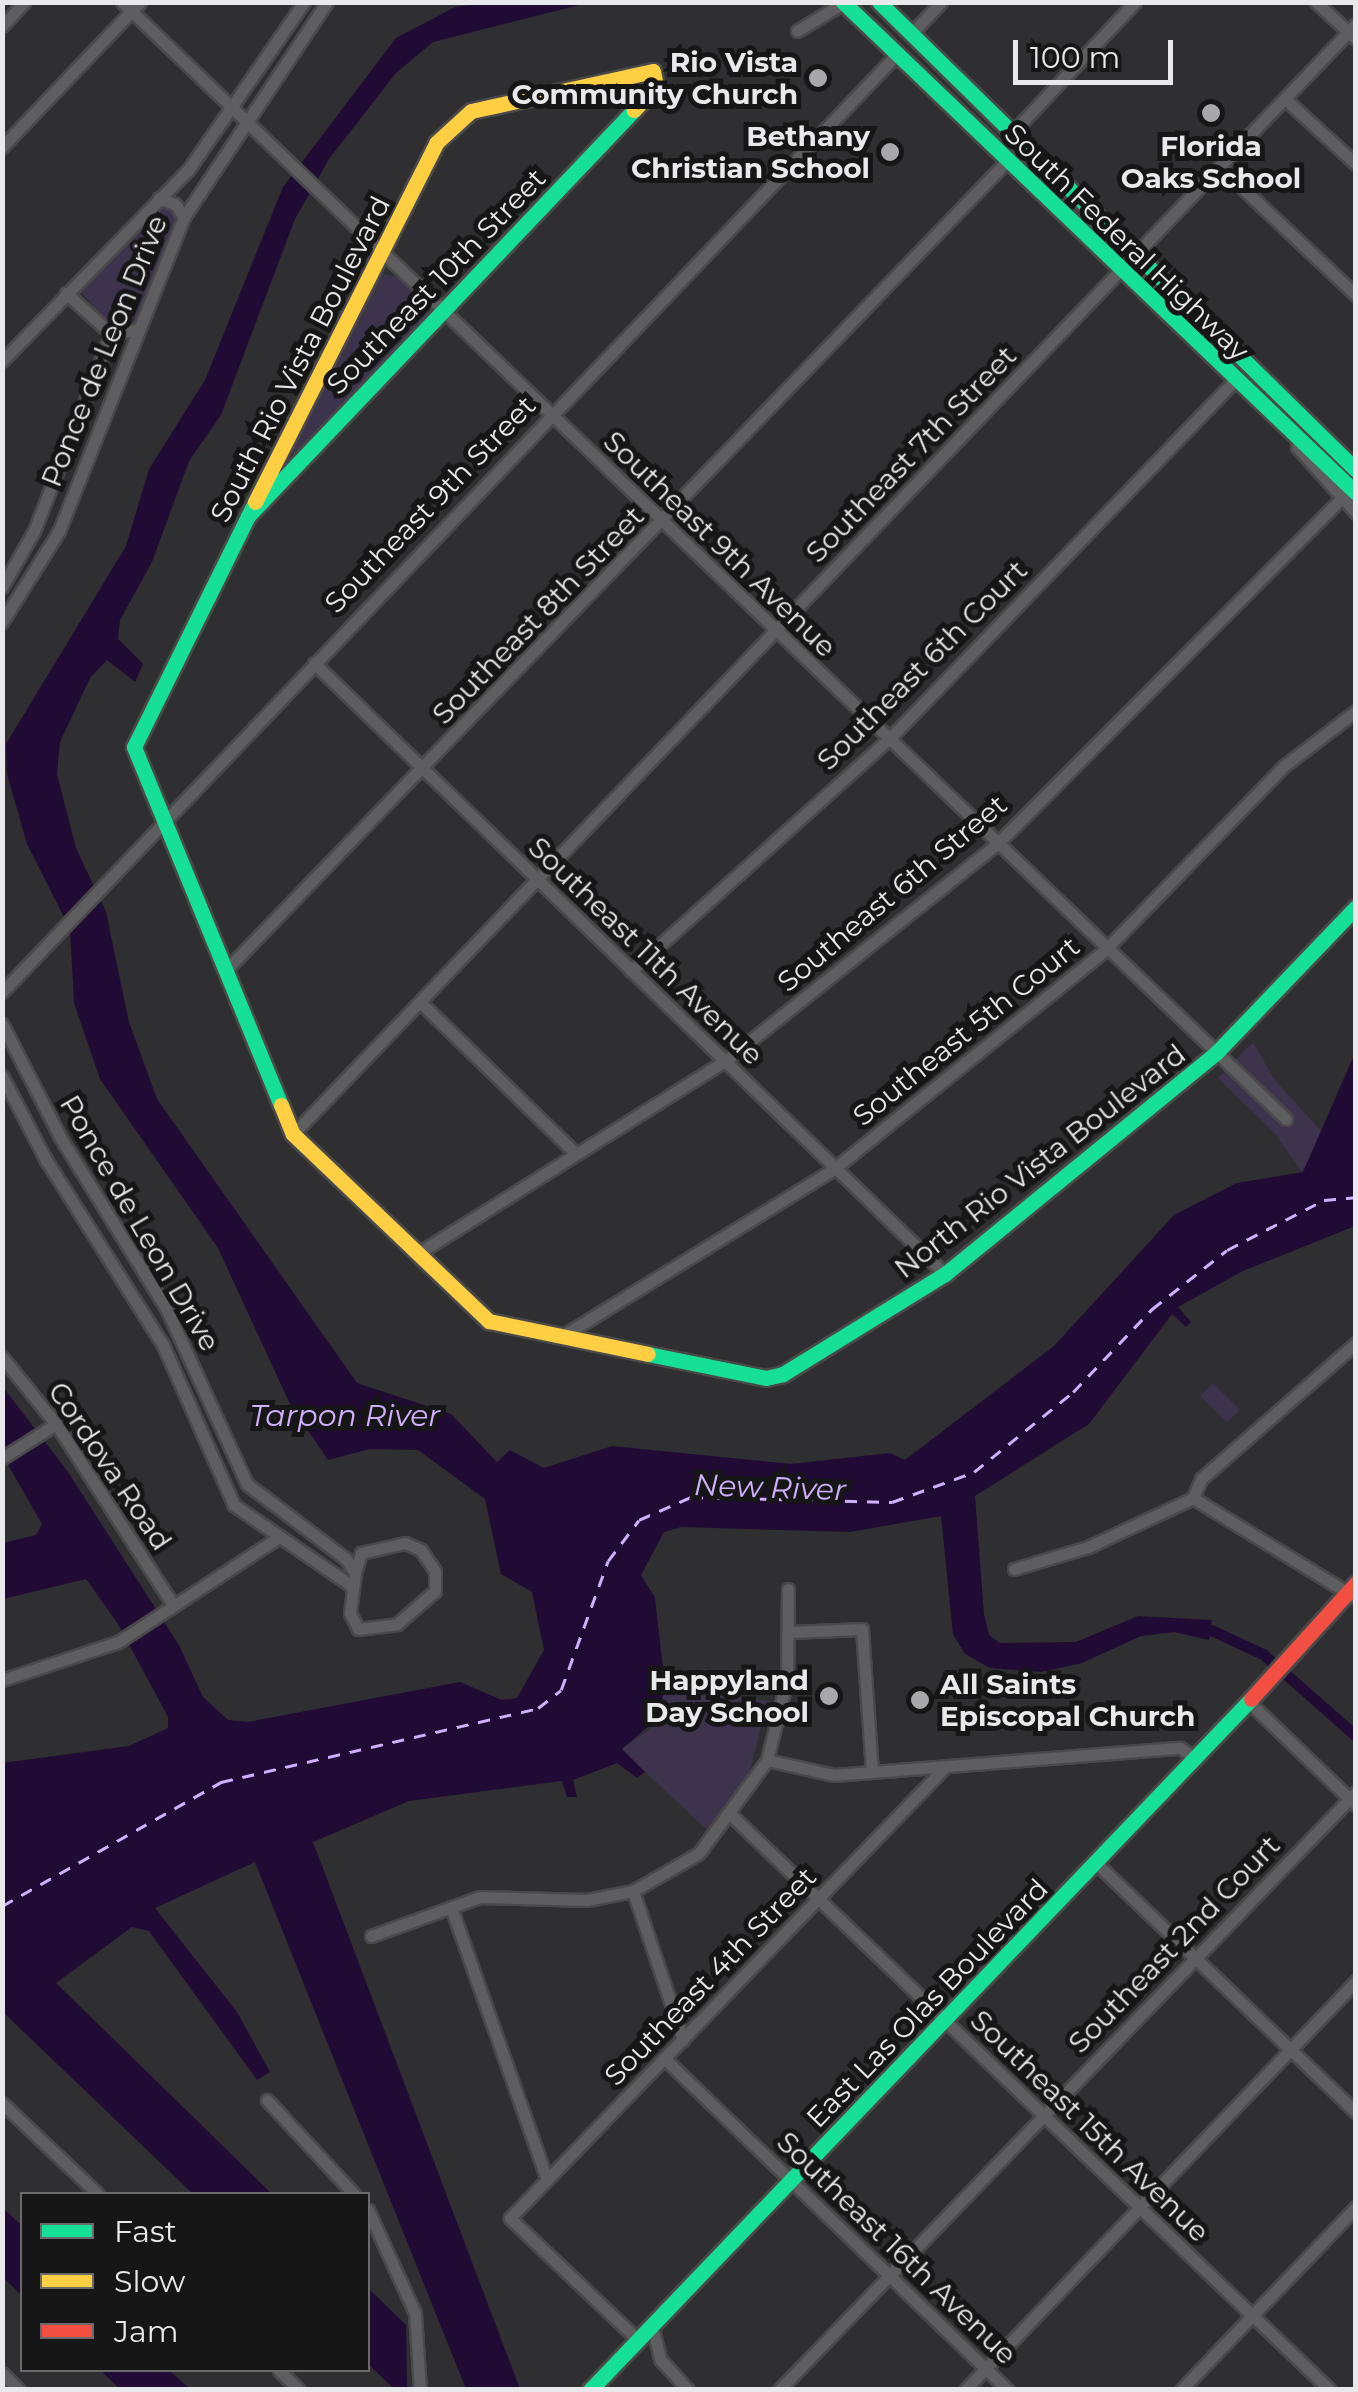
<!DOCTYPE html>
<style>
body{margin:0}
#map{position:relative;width:1358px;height:2392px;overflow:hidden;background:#2f2e30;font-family:Montserrat,sans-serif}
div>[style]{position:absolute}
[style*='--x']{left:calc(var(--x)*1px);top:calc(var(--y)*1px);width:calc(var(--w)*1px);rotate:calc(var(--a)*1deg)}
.green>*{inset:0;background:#3e334d;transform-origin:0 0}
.water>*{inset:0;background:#200b34}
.canal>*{height:11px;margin:-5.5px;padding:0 5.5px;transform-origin:5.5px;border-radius:5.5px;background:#200b34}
.ferry>*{height:2.5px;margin-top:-1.25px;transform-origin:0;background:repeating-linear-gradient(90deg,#d0b0fe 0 12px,transparent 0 22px)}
.roads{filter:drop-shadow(2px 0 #4a494a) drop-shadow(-2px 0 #4a494a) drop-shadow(0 2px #4a494a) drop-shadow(0 -2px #4a494a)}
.street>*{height:11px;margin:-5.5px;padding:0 5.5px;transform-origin:5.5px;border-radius:5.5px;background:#5e5d5f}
.fast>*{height:15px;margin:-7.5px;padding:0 7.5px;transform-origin:7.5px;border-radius:7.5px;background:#16e098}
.slow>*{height:15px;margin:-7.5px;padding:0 7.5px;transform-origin:7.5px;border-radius:7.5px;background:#ffcf43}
.jam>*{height:15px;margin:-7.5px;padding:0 7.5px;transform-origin:7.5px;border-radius:7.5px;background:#f24e42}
.dots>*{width:28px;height:28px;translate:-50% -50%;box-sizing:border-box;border:5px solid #161617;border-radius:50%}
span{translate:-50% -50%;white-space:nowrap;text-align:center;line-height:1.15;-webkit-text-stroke:10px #161617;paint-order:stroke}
.poi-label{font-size:28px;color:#e9e8ea;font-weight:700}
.right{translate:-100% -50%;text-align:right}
.left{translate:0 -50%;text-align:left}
.street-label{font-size:28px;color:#e9e8ea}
.water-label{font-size:30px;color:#d0b0fe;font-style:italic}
.frame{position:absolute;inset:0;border:5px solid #e9e8ea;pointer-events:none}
.legend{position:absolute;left:20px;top:2192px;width:350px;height:180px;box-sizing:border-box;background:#161617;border:2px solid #6a6a6b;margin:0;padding:12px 18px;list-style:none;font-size:30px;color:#e9e8ea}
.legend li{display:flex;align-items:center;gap:20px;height:50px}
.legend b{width:50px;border:2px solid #6a6a6b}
.scale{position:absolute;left:1013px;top:40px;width:160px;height:45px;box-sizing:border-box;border:5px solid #e9e8ea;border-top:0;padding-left:12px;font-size:30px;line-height:35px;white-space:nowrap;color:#e9e8ea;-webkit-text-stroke:8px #161617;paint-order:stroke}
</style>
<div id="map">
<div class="green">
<div style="clip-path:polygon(160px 204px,177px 212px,176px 223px,134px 327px,111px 328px,79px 289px)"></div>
<div style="clip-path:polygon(380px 273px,398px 277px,430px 308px,429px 317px,295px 456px,289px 451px)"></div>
<div style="clip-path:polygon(1253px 1042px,1274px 1079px,1323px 1133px,1302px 1172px,1275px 1134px,1218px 1078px)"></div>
<div style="left:1213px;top:1383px;width:38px;height:18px;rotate:45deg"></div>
<div style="clip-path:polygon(665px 1686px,767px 1701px,750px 1771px,707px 1830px,621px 1749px,649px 1730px)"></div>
</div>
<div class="water">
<div style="clip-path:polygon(488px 3px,587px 3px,433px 42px,396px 73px,329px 159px,295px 219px,221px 415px,189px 461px,152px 562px,120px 620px,118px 639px,143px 664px,135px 682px,107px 660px,90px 678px,60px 742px,57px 774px,76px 848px,106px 912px,129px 1022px,157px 1099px,357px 1383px,451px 1414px,497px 1462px,510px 1450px,544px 1468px,612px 1446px,791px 1464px,890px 1453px,905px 1460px,1054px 1346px,1174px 1215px,1237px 1183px,1303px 1172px,1355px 1053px,1355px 1226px,1243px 1271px,1178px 1307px,1191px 1322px,1186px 1327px,1172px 1314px,1089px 1424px,975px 1496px,984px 1614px,989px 1635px,1000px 1643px,1076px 1642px,1138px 1616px,1212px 1620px,1209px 1640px,1174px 1632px,1141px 1636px,1082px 1663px,1041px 1672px,990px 1668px,965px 1654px,953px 1634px,941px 1516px,850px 1532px,681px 1527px,664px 1532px,641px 1575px,655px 1598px,665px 1686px,658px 1718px,622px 1749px,645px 1772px,637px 1778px,617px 1763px,573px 1780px,577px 1797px,567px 1797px,562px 1781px,409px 1801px,313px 1842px,520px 2389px,466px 2389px,255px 1862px,155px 1908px,237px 2012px,270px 2072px,257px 2080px,149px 1931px,132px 1927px,56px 1983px,272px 2194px,193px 2194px,3px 2012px,2px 1763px,129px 1746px,168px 1728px,168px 1717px,118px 1624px,86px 1579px,3px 1599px,3px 1543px,36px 1535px,42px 1524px,3px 1456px,3px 1387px,68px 1472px,179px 1645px,203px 1697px,228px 1720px,248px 1722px,460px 1682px,502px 1700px,517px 1698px,544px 1650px,532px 1592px,501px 1574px,485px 1499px,418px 1450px,370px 1449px,328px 1460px,290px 1404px,218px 1248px,100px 1079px,74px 1003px,70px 929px,27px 844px,7px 774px,6px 744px,126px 546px,149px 469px,205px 380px,283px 187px,396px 38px,455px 7px)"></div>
<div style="clip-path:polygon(2px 2207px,22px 2226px,22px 2296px,3px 2277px)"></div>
<div style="clip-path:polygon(368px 2288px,406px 2325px,407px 2388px,392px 2387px,368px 2364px)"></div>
<div style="clip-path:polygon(100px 2370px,169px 2370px,190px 2389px,120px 2389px)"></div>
</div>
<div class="canal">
<div style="--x:1211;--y:1630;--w:57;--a:24.8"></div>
<div style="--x:1263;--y:1654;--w:124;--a:41.4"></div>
</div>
<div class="ferry">
<div style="--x:1356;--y:1146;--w:39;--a:90"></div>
<div style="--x:2;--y:1906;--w:252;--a:-29.5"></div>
<div style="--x:221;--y:1782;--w:326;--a:-13.1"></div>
<div style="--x:538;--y:1708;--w:29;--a:-38"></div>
<div style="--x:561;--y:1690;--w:137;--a:-70"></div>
<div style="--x:608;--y:1561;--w:51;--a:-52.9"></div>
<div style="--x:639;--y:1520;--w:57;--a:-23.9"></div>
<div style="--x:691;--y:1497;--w:201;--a:1.4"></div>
<div style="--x:892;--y:1502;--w:87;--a:-20.1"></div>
<div style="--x:974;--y:1472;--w:127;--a:-38.9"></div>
<div style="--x:1073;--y:1392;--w:115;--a:-46.4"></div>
<div style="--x:1152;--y:1309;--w:95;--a:-38.2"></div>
<div style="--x:1227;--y:1250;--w:109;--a:-27.3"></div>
<div style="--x:1324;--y:1200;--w:32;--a:-5"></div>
</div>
<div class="roads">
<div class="street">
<div style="--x:122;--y:2;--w:1613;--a:43.82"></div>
<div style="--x:1316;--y:2;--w:54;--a:42.8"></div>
<div style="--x:2;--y:26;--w:33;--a:-47"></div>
<div style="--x:797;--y:31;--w:54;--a:-31.3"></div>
<div style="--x:911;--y:34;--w:44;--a:-46.8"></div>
<div style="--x:1285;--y:99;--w:96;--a:42.5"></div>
<div style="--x:1013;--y:132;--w:178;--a:-46.8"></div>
<div style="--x:2;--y:147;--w:200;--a:-46.4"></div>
<div style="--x:1220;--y:167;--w:187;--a:43.3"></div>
<div style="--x:159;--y:198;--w:17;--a:21"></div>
<div style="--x:175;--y:204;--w:16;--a:55"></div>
<div style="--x:66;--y:293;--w:61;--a:42.3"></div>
<div style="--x:111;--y:334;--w:26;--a:-9"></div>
<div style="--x:2;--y:361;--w:267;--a:-45.8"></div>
<div style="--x:188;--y:170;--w:204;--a:-55.4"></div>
<div style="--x:1297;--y:447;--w:89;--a:48.2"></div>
<div style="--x:2;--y:587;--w:64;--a:-60.3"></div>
<div style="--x:34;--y:531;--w:212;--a:-68.7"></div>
<div style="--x:2;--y:622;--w:107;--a:-57.9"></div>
<div style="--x:59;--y:531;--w:338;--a:-68.3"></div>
<div style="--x:184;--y:217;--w:258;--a:-56.4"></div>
<div style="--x:314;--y:663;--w:878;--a:44.08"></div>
<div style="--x:226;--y:970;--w:1124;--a:-46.01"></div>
<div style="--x:631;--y:971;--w:346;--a:-42"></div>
<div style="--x:888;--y:740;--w:500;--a:-46.05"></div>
<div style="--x:2;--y:992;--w:1296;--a:-46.34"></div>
<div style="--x:421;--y:1003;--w:214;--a:44.2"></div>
<div style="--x:2;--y:1024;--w:127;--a:62.8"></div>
<div style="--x:60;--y:1137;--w:201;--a:58.2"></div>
<div style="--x:166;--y:1308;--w:194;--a:65.3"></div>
<div style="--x:247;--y:1484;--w:124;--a:37.1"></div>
<div style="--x:346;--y:1559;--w:17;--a:57"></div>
<div style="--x:355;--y:1573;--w:40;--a:97.1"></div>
<div style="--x:350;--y:1613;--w:18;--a:63"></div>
<div style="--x:358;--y:1629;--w:39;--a:-7"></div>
<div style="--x:397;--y:1624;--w:50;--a:-41"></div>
<div style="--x:435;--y:1591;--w:20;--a:-90"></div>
<div style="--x:435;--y:1571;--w:25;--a:-124"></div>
<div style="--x:421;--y:1550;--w:17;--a:-156"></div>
<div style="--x:405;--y:1543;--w:45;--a:167.2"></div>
<div style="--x:361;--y:1553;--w:21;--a:107"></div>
<div style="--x:2;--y:1076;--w:95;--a:62.4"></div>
<div style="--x:46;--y:1160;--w:219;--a:57.7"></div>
<div style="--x:163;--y:1345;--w:175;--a:66.1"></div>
<div style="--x:234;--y:1505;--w:143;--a:34.5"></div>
<div style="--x:293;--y:1134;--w:1537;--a:-46.24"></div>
<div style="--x:417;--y:1254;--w:363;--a:-32.1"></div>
<div style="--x:725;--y:1061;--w:347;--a:-38.6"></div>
<div style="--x:996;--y:845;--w:489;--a:-45.1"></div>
<div style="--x:564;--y:1335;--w:318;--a:-31.6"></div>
<div style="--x:835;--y:1168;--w:347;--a:-38.9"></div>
<div style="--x:1105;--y:950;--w:257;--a:-45.8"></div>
<div style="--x:1284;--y:766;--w:91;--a:-37.4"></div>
<div style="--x:2;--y:1357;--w:86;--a:51.1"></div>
<div style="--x:56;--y:1424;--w:216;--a:57.1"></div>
<div style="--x:2;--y:1458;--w:64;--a:-32.2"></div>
<div style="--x:1193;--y:1498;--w:21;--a:-67"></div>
<div style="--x:1201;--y:1479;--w:206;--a:-41.3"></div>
<div style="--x:1193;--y:1498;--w:191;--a:31.5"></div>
<div style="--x:1014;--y:1569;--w:77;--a:-16.6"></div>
<div style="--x:1088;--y:1547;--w:116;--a:-25"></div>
<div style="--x:790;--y:1632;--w:72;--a:-2.4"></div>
<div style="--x:862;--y:1629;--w:142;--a:86"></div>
<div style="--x:2;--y:1680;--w:122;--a:-18.1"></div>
<div style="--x:118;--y:1642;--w:192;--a:-33.1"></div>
<div style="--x:1250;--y:1703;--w:147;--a:43.9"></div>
<div style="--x:767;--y:1760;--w:69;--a:12.6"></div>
<div style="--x:834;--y:1775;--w:347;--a:-4.5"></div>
<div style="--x:1180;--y:1748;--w:20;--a:33"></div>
<div style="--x:731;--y:1815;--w:830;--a:43.83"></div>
<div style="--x:1096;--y:1863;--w:360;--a:43.8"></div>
<div style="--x:633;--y:1891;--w:157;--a:71.4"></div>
<div style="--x:451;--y:1907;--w:289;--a:70.6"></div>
<div style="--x:371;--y:1936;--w:116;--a:-19.7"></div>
<div style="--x:480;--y:1897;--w:107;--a:1.6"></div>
<div style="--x:587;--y:1900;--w:47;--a:-11.1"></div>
<div style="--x:633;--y:1891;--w:76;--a:-29.9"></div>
<div style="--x:699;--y:1853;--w:115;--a:-53.8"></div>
<div style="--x:767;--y:1760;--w:82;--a:-76"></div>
<div style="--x:787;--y:1680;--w:91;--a:-89.4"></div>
<div style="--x:665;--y:2059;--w:477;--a:44"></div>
<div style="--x:267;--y:2100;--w:128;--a:47.2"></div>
<div style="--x:2;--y:2103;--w:132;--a:43.5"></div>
<div style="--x:368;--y:2210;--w:113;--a:65.5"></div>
<div style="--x:415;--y:2313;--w:77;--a:86.3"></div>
<div style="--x:652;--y:2326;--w:34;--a:76"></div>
<div style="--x:660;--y:2359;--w:42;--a:47.9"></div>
<div style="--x:638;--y:2340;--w:177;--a:-136.4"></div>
<div style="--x:510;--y:2218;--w:627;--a:-46.03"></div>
<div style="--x:279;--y:2370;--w:28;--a:45"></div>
<div style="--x:2;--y:2373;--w:24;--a:45"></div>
<div style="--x:779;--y:2390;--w:831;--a:-46.02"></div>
<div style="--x:965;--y:2390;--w:566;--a:-46.29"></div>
<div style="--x:1181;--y:2390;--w:253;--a:-46.3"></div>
</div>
<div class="fast">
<div style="--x:843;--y:2;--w:710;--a:43.74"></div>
<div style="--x:879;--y:2;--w:668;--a:44.45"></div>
<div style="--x:255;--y:502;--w:273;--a:116.3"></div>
<div style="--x:134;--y:747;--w:387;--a:67.7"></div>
<div style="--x:248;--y:516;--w:560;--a:-46.45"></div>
<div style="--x:648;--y:1354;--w:120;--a:11.5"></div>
<div style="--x:766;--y:1378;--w:17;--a:-13"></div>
<div style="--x:783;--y:1374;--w:190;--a:-31.7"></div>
<div style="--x:945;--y:1274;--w:350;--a:-39.2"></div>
<div style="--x:1216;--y:1053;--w:202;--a:-46.2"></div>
<div style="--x:590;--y:2390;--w:956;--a:-46.27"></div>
</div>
<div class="slow">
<div style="--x:255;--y:502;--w:402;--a:-63.2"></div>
<div style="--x:436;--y:143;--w:47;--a:-42.4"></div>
<div style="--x:471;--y:111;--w:186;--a:-12.4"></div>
<div style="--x:653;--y:71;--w:16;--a:79"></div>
<div style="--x:656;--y:87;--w:32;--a:134"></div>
<div style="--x:281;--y:1105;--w:31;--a:68"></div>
<div style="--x:293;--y:1134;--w:271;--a:43.7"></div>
<div style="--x:489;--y:1321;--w:162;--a:11.7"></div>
</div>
<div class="jam">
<div style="--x:1251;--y:1699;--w:156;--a:-47.8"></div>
</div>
</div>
<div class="dots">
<div style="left:818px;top:78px;background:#a8a7a9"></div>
<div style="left:1211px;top:113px;background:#a8a7a9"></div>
<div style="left:890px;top:152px;background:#a8a7a9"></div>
<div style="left:829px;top:1696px;background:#a8a7a9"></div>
<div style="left:920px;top:1700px;background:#a8a7a9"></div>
</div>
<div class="poi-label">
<span class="right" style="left:798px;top:78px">Rio Vista<br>Community Church</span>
<span class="right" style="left:870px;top:152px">Bethany<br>Christian School</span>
<span style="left:1211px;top:162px">Florida<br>Oaks School</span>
<span class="right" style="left:809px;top:1696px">Happyland<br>Day School</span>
<span class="left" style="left:940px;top:1700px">All Saints<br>Episcopal Church</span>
</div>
<div class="street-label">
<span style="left:1127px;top:242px;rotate:44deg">South Federal Highway</span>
<span style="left:436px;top:281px;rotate:-46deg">Southeast 10th Street</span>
<span style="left:104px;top:351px;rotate:-68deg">Ponce de Leon Drive</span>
<span style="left:300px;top:359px;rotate:-63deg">South Rio Vista Boulevard</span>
<span style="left:911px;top:454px;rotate:-46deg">Southeast 7th Street</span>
<span style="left:430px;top:504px;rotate:-46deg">Southeast 9th Street</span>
<span style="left:720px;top:544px;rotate:44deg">Southeast 9th Avenue</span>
<span style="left:538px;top:615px;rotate:-46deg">Southeast 8th Street</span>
<span style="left:922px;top:665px;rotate:-45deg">Southeast 6th Court</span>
<span style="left:892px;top:893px;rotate:-40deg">Southeast 6th Street</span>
<span style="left:646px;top:951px;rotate:44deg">Southeast 11th Avenue</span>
<span style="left:966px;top:1031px;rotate:-39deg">Southeast 5th Court</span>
<span style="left:1040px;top:1161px;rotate:-38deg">North Rio Vista Boulevard</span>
<span style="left:140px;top:1223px;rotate:60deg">Ponce de Leon Drive</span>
<span style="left:110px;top:1466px;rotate:56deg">Cordova Road</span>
<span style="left:1174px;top:1944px;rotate:-46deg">Southeast 2nd Court</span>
<span style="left:710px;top:1976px;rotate:-46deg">Southeast 4th Street</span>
<span style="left:927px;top:2003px;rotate:-46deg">East Las Olas Boulevard</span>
<span style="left:1090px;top:2126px;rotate:44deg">Southeast 15th Avenue</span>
<span style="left:897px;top:2248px;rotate:44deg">Southeast 16th Avenue</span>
</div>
<div class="water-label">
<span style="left:345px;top:1416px">Tarpon River</span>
<span style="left:770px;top:1488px;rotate:2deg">New River</span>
</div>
<div class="frame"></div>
<ul class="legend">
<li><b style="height:12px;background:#16e098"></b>Fast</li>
<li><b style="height:12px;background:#ffcf43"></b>Slow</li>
<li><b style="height:12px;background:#f24e42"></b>Jam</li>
</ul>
<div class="scale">100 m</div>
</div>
